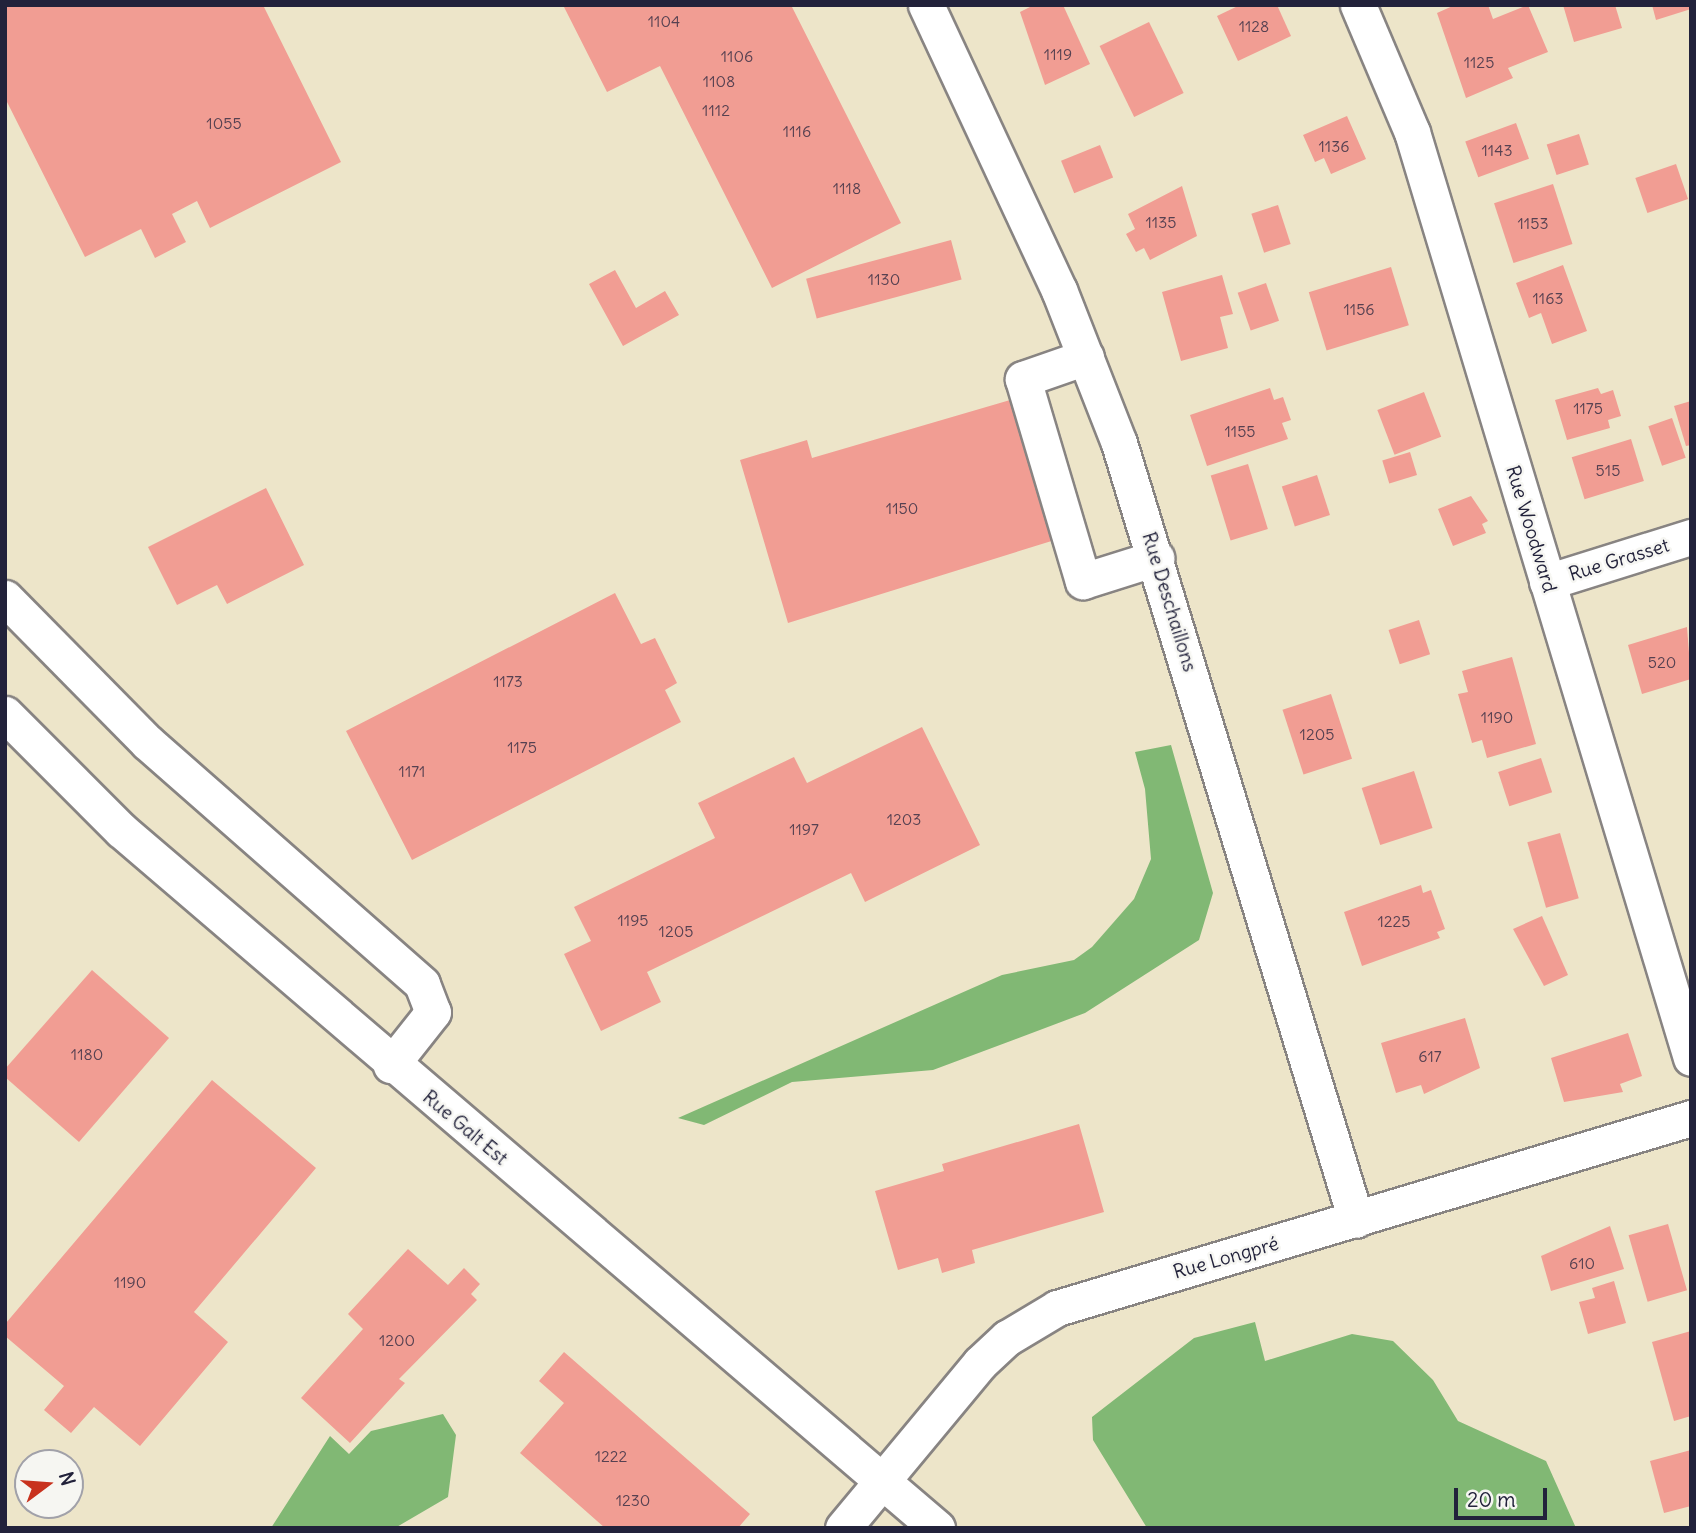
<!DOCTYPE html>
<meta charset="utf-8">
<style>
body{margin:0}
#map{position:relative;width:1696px;height:1533px;overflow:hidden;background:#ede5c9;font-family:Delius,sans-serif}
div>[style]{position:absolute}
[style*='--x']{left:calc(var(--x)*1px);top:calc(var(--y)*1px);width:calc(var(--w)*1px);rotate:calc(var(--a)*1deg)}
.forest>*{inset:0;background:#81b874}
.building>*{inset:0;background:#f19d93;transform-origin:0 0}
.roads{filter:drop-shadow(2px 0 #888482) drop-shadow(-2px 0 #888482) drop-shadow(0 2px #888482) drop-shadow(0 -2px #888482)}
.minor>*{height:35px;margin:-17.5px;padding:0 17.5px;transform-origin:17.5px;border-radius:17.5px;background:#fff}
span{translate:-50% -50%;white-space:nowrap;text-align:center;line-height:1.15;-webkit-text-stroke:5px #f6f6f2;paint-order:stroke}
.number-label{font-size:16px;color:#564151}
.number-label span{-webkit-text-stroke-width:0}
.street-label{font-size:19px;color:#22223b}
.frame{position:absolute;inset:0;border:7px solid #22223b;pointer-events:none}
.north{position:absolute;left:14px;top:1449px;width:70px;height:70px;box-sizing:border-box;background:#f6f6f2;border:2px solid #a1a1a9;border-radius:50%;rotate:74deg;font-size:19px;font-weight:700;line-height:28px;text-align:center;color:#22223b}
.north::after{content:'';display:block;margin:auto;width:24px;height:32px;background:#c8321e;clip-path:polygon(50% 0,100% 100%,50% 72%,0 100%)}
.scale{position:absolute;left:1454px;top:1488px;width:93px;height:32px;box-sizing:border-box;border:4px solid #22223b;border-top:0;padding-left:9px;font-size:21px;line-height:24px;white-space:nowrap;color:#22223b;-webkit-text-stroke:5px #f6f6f2;paint-order:stroke}
</style>
<div id="map">
<div class="forest">
<div style="clip-path:polygon(1171px 745px,1213px 893px,1199px 940px,1085px 1013px,933px 1070px,792px 1082px,704px 1125px,678px 1118px,1002px 975px,1074px 960px,1092px 947px,1134px 899px,1151px 859px,1145px 789px,1135px 752px)"></div>
<div style="clip-path:polygon(1255px 1322px,1265px 1361px,1352px 1334px,1393px 1341px,1433px 1380px,1458px 1421px,1546px 1461px,1576px 1528px,1147px 1528px,1093px 1440px,1092px 1417px,1194px 1338px)"></div>
<div style="clip-path:polygon(443px 1414px,456px 1435px,448px 1497px,395px 1528px,271px 1528px,330px 1436px,349px 1454px,371px 1431px)"></div>
</div>
<div class="building">
<div style="clip-path:polygon(5px 5px,263px 5px,341px 162px,210px 228px,197px 201px,172px 214px,186px 242px,155px 258px,141px 229px,85px 257px,5px 98px)"></div>
<div style="clip-path:polygon(563px 5px,791px 5px,901px 223px,772px 288px,660px 66px,607px 92px)"></div>
<div style="clip-path:polygon(1034px 5px,1063px 5px,1090px 64px,1045px 85px,1020px 12px)"></div>
<div style="clip-path:polygon(1240px 5px,1277px 5px,1291px 36px,1238px 61px,1217px 16px)"></div>
<div style="clip-path:polygon(1455px 5px,1488px 5px,1493px 19px,1528px 5px,1548px 52px,1508px 68px,1513px 78px,1466px 98px,1437px 13px)"></div>
<div style="clip-path:polygon(1563px 5px,1615px 5px,1622px 28px,1574px 42px)"></div>
<div style="clip-path:polygon(1652px 5px,1691px 5px,1691px 9px,1656px 20px)"></div>
<div style="left:1149px;top:22px;width:79px;height:55px;rotate:64deg"></div>
<div style="clip-path:polygon(1347px 116px,1366px 159px,1331px 174px,1324px 158px,1315px 162px,1303px 135px)"></div>
<div style="left:1516px;top:123px;width:38px;height:54px;rotate:70deg"></div>
<div style="left:1579px;top:134px;width:32px;height:34px;rotate:72deg"></div>
<div style="left:1100px;top:145px;width:35px;height:42px;rotate:68deg"></div>
<div style="left:1676px;top:164px;width:37px;height:43px;rotate:71deg"></div>
<div style="left:1553px;top:184px;width:63px;height:62px;rotate:72deg"></div>
<div style="clip-path:polygon(1182px 186px,1197px 236px,1150px 260px,1144px 248px,1136px 252px,1126px 234px,1135px 229px,1128px 214px)"></div>
<div style="left:1278px;top:205px;width:41px;height:28px;rotate:72deg"></div>
<div style="left:951px;top:240px;width:41px;height:150px;rotate:75deg"></div>
<div style="clip-path:polygon(1563px 265px,1587px 331px,1552px 344px,1541px 313px,1529px 318px,1516px 283px)"></div>
<div style="left:1391px;top:267px;width:61px;height:86px;rotate:73deg"></div>
<div style="clip-path:polygon(615px 270px,636px 308px,665px 291px,679px 315px,623px 346px,589px 284px)"></div>
<div style="clip-path:polygon(1222px 275px,1233px 314px,1220px 317px,1228px 348px,1181px 361px,1162px 292px)"></div>
<div style="left:1266px;top:283px;width:40px;height:30px;rotate:71deg"></div>
<div style="clip-path:polygon(1270px 388px,1274px 400px,1283px 397px,1291px 420px,1282px 423px,1288px 439px,1207px 466px,1190px 415px)"></div>
<div style="clip-path:polygon(1598px 388px,1601px 394px,1613px 390px,1621px 416px,1608px 420px,1610px 428px,1567px 440px,1555px 400px)"></div>
<div style="left:1424px;top:392px;width:48px;height:50px;rotate:69deg"></div>
<div style="clip-path:polygon(1017px 398px,1058px 539px,788px 623px,740px 460px,807px 440px,812px 458px)"></div>
<div style="clip-path:polygon(1691px 401px,1691px 445px,1686px 446px,1674px 406px)"></div>
<div style="left:1672px;top:418px;width:42px;height:25px;rotate:71deg"></div>
<div style="left:1631px;top:439px;width:44px;height:62px;rotate:73deg"></div>
<div style="left:1410px;top:452px;width:24px;height:29px;rotate:73deg"></div>
<div style="left:1248px;top:464px;width:68px;height:39px;rotate:73deg"></div>
<div style="left:1317px;top:475px;width:42px;height:37px;rotate:72deg"></div>
<div style="clip-path:polygon(266px 488px,304px 565px,227px 604px,217px 585px,177px 605px,148px 547px)"></div>
<div style="clip-path:polygon(1471px 496px,1488px 521px,1482px 524px,1486px 533px,1453px 546px,1438px 509px)"></div>
<div style="clip-path:polygon(615px 593px,641px 644px,655px 638px,677px 683px,665px 690px,681px 722px,412px 860px,346px 731px)"></div>
<div style="left:1419px;top:620px;width:36px;height:32px;rotate:72deg"></div>
<div style="clip-path:polygon(1687px 627px,1691px 679px,1642px 694px,1628px 645px)"></div>
<div style="clip-path:polygon(1512px 657px,1536px 744px,1487px 758px,1482px 740px,1472px 743px,1458px 694px,1468px 692px,1462px 671px)"></div>
<div style="left:1331px;top:694px;width:68px;height:51px;rotate:72deg"></div>
<div style="clip-path:polygon(922px 727px,980px 845px,865px 902px,851px 873px,647px 972px,661px 1002px,601px 1031px,564px 954px,591px 941px,574px 907px,715px 838px,698px 803px,794px 757px,807px 783px)"></div>
<div style="left:1541px;top:758px;width:36px;height:45px;rotate:72deg"></div>
<div style="left:1414px;top:771px;width:60px;height:55px;rotate:72deg"></div>
<div style="left:1560px;top:833px;width:68px;height:34px;rotate:74deg"></div>
<div style="clip-path:polygon(1421px 885px,1423px 893px,1431px 890px,1445px 929px,1437px 932px,1440px 938px,1362px 966px,1344px 912px)"></div>
<div style="clip-path:polygon(1542px 916px,1568px 975px,1544px 986px,1513px 929px)"></div>
<div style="clip-path:polygon(92px 970px,169px 1038px,79px 1142px,5px 1077px,5px 1069px)"></div>
<div style="clip-path:polygon(1465px 1018px,1480px 1068px,1424px 1094px,1421px 1085px,1396px 1093px,1381px 1043px)"></div>
<div style="clip-path:polygon(1628px 1033px,1642px 1076px,1620px 1084px,1623px 1092px,1564px 1102px,1551px 1058px)"></div>
<div style="clip-path:polygon(212px 1080px,316px 1168px,194px 1312px,228px 1342px,140px 1446px,94px 1407px,71px 1433px,44px 1410px,64px 1386px,5px 1336px,6px 1323px)"></div>
<div style="clip-path:polygon(1079px 1124px,1104px 1212px,972px 1250px,975px 1263px,942px 1273px,938px 1258px,898px 1270px,875px 1191px,944px 1171px,942px 1164px)"></div>
<div style="left:1668px;top:1224px;width:69px;height:41px;rotate:74deg"></div>
<div style="clip-path:polygon(1610px 1226px,1624px 1269px,1551px 1291px,1541px 1256px)"></div>
<div style="clip-path:polygon(408px 1249px,448px 1285px,464px 1268px,480px 1284px,471px 1294px,477px 1300px,399px 1379px,405px 1383px,350px 1443px,301px 1398px,363px 1329px,348px 1314px)"></div>
<div style="clip-path:polygon(1614px 1281px,1626px 1323px,1588px 1334px,1579px 1302px,1595px 1298px,1592px 1288px)"></div>
<div style="clip-path:polygon(1691px 1331px,1691px 1416px,1674px 1421px,1652px 1342px)"></div>
<div style="clip-path:polygon(564px 1352px,750px 1514px,738px 1528px,605px 1528px,520px 1453px,564px 1403px,539px 1381px)"></div>
<div style="clip-path:polygon(1691px 1450px,1691px 1506px,1664px 1513px,1650px 1461px)"></div>
</div>
<div class="roads">
<div class="minor">
<div style="--x:926;--y:5;--w:315;--a:65"></div>
<div style="--x:1059;--y:290;--w:164;--a:68.6"></div>
<div style="--x:1119;--y:443;--w:812;--a:73.04"></div>
<div style="--x:1358;--y:5;--w:138;--a:67"></div>
<div style="--x:1412;--y:132;--w:967;--a:73.23"></div>
<div style="--x:1086;--y:357;--w:67;--a:160.8"></div>
<div style="--x:1023;--y:379;--w:211;--a:73.5"></div>
<div style="--x:1083;--y:581;--w:77;--a:-17.5"></div>
<div style="--x:1547;--y:582;--w:151;--a:-17.4"></div>
<div style="--x:5;--y:598;--w:202;--a:45.4"></div>
<div style="--x:147;--y:742;--w:366;--a:41.3"></div>
<div style="--x:422;--y:984;--w:30;--a:69"></div>
<div style="--x:433;--y:1012;--w:68;--a:128.4"></div>
<div style="--x:5;--y:714;--w:164;--a:45"></div>
<div style="--x:121;--y:830;--w:1074;--a:40.54"></div>
<div style="--x:843;--y:1528;--w:214;--a:-50.3"></div>
<div style="--x:980;--y:1363;--w:37;--a:-43"></div>
<div style="--x:1007;--y:1338;--w:58;--a:-31"></div>
<div style="--x:1057;--y:1308;--w:662;--a:-16.68"></div>
</div>
</div>
<div class="number-label">
<span style="left:664px;top:21px">1104</span>
<span style="left:1254px;top:26px">1128</span>
<span style="left:1058px;top:54px">1119</span>
<span style="left:737px;top:56px">1106</span>
<span style="left:1479px;top:62px">1125</span>
<span style="left:719px;top:81px">1108</span>
<span style="left:716px;top:110px">1112</span>
<span style="left:224px;top:123px">1055</span>
<span style="left:797px;top:131px">1116</span>
<span style="left:1334px;top:146px">1136</span>
<span style="left:1497px;top:150px">1143</span>
<span style="left:847px;top:188px">1118</span>
<span style="left:1161px;top:222px">1135</span>
<span style="left:1533px;top:223px">1153</span>
<span style="left:884px;top:279px">1130</span>
<span style="left:1548px;top:298px">1163</span>
<span style="left:1359px;top:309px">1156</span>
<span style="left:1588px;top:408px">1175</span>
<span style="left:1240px;top:431px">1155</span>
<span style="left:1608px;top:470px">515</span>
<span style="left:902px;top:508px">1150</span>
<span style="left:1662px;top:662px">520</span>
<span style="left:508px;top:681px">1173</span>
<span style="left:1497px;top:717px">1190</span>
<span style="left:1317px;top:734px">1205</span>
<span style="left:522px;top:747px">1175</span>
<span style="left:412px;top:771px">1171</span>
<span style="left:904px;top:819px">1203</span>
<span style="left:804px;top:829px">1197</span>
<span style="left:633px;top:920px">1195</span>
<span style="left:1394px;top:921px">1225</span>
<span style="left:676px;top:931px">1205</span>
<span style="left:87px;top:1054px">1180</span>
<span style="left:1430px;top:1056px">617</span>
<span style="left:1582px;top:1263px">610</span>
<span style="left:130px;top:1282px">1190</span>
<span style="left:397px;top:1340px">1200</span>
<span style="left:611px;top:1456px">1222</span>
<span style="left:633px;top:1500px">1230</span>
</div>
<div class="street-label">
<span style="left:1531px;top:529px;rotate:73deg">Rue Woodward</span>
<span style="left:1619px;top:560px;rotate:-17deg">Rue Grasset</span>
<span style="left:1169px;top:602px;rotate:73deg">Rue Deschaillons</span>
<span style="left:465px;top:1128px;rotate:40deg">Rue Galt Est</span>
<span style="left:1226px;top:1258px;rotate:-16deg">Rue Longpré</span>
</div>
<div class="frame"></div>
<div class="north">N</div>
<div class="scale">20 m</div>
</div>
